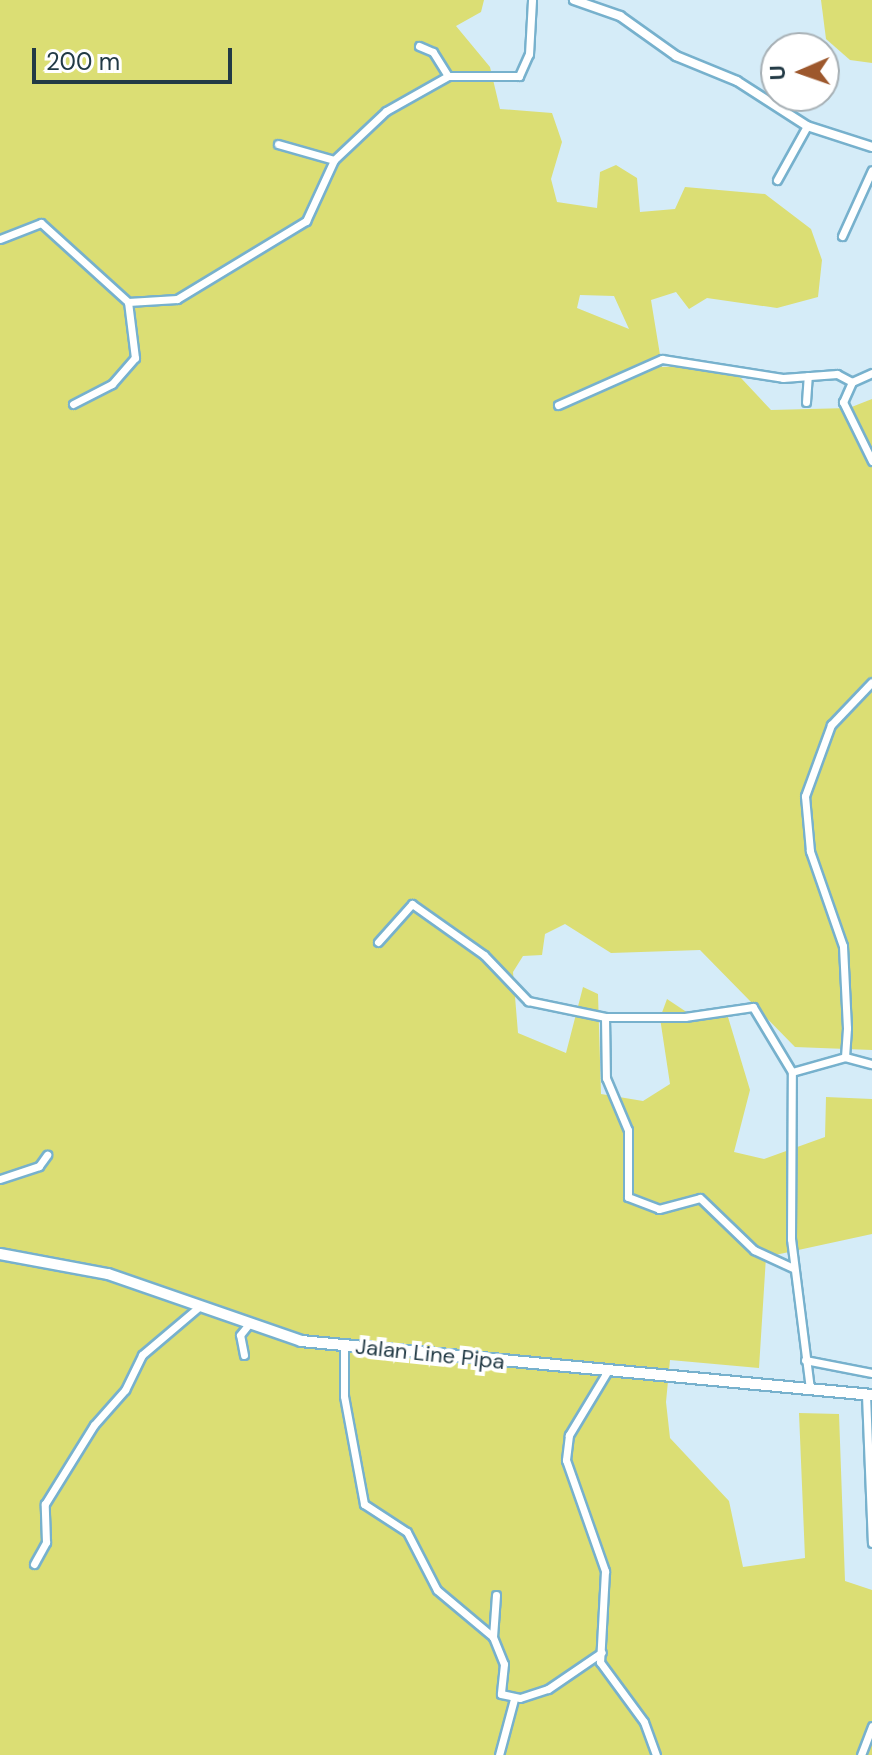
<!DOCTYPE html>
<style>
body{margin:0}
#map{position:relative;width:872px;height:1755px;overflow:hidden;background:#d5ecf8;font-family:"DM Sans",sans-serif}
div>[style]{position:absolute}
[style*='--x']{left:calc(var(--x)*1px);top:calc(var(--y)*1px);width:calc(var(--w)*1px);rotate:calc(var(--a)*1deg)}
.green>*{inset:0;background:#dbde74}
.roads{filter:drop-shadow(2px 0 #77b1cd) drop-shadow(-2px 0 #77b1cd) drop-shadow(0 2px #77b1cd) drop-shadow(0 -2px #77b1cd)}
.minor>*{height:7px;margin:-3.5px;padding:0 3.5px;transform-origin:3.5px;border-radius:3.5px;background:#fff}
.tertiary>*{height:8px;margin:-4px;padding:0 4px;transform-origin:4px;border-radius:4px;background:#fff}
.secondary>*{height:10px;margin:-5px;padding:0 5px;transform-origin:5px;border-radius:5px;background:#fff}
span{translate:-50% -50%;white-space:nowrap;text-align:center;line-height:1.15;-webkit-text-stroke:8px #fff;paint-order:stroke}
.street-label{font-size:22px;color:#223a45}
.north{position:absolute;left:760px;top:32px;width:80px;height:80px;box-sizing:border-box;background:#fff;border:2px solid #a7b0b5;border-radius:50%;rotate:268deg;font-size:22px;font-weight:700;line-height:32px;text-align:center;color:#223a45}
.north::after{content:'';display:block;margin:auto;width:28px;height:36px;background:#9d582d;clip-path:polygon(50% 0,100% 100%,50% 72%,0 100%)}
.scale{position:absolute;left:32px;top:48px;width:200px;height:36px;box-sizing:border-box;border:4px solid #223a45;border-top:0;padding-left:10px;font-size:24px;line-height:28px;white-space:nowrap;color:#223a45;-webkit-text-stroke:6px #fff;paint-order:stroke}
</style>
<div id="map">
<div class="green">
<div style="clip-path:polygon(evenodd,0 0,484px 0,481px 12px,456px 26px,490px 67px,500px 109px,552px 113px,562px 142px,551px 179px,557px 202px,597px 208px,600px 172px,616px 165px,637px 178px,640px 212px,675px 209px,685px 187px,765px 194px,811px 229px,822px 260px,818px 297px,777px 308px,707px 298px,689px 309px,676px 292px,651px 300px,662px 367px,709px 365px,741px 378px,771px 410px,849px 408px,872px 399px,872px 1050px,795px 1047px,700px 950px,611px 953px,565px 924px,545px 934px,542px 955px,523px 956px,513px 972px,518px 1033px,566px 1053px,583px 987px,598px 994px,601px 1094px,643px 1101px,670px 1084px,660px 1018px,667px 999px,697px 1019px,728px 1017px,750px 1090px,734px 1152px,764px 1159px,825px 1137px,826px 1097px,872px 1099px,872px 1234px,766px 1257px,759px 1368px,670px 1360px,666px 1402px,670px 1438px,729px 1501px,743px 1567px,805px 1558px,799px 1413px,839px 1414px,845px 1581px,872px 1590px,872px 1755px,0 1755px,0 0,580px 295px,614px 296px,629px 329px,577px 308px,580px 295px)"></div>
<div style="clip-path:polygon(821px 0,872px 0,872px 63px,850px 60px,826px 39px)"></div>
</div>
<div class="roads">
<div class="minor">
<div style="--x:419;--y:46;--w:15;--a:23"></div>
<div style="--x:433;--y:52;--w:28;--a:58"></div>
<div style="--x:278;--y:144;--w:58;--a:15.9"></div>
<div style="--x:777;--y:180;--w:62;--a:-60.9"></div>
<div style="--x:842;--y:236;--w:72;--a:-65.6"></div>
<div style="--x:0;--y:239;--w:44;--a:-21.3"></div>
<div style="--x:41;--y:223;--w:118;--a:42.2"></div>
<div style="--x:128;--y:302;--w:49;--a:-3.5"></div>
<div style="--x:177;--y:299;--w:151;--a:-31.2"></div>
<div style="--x:306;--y:221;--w:67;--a:-65.3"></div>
<div style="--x:334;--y:160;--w:71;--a:-43.3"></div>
<div style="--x:386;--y:111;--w:71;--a:-29.4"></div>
<div style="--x:448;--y:76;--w:71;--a:0"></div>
<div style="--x:519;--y:76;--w:24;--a:-66"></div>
<div style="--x:529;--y:54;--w:54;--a:-86.8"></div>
<div style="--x:872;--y:373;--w:22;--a:156"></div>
<div style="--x:852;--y:382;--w:22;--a:114"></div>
<div style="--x:843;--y:402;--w:66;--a:63.8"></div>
<div style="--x:806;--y:402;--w:26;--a:-86"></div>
<div style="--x:73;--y:404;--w:44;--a:-27.1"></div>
<div style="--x:112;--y:384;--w:35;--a:-49"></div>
<div style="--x:135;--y:358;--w:56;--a:-97.1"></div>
<div style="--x:558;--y:405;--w:114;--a:-23.9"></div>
<div style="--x:662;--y:359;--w:122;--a:8.9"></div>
<div style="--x:783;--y:378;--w:54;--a:-4.2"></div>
<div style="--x:837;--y:374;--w:17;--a:28"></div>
<div style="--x:378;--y:942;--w:51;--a:-48.2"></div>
<div style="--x:412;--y:904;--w:88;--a:35.3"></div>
<div style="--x:484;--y:955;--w:64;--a:46.3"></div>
<div style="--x:528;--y:1001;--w:79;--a:11.7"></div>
<div style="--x:845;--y:1057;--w:28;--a:15"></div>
<div style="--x:792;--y:1072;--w:76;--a:-121"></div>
<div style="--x:753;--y:1007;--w:69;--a:171.6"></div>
<div style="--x:685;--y:1017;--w:80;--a:180"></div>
<div style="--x:605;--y:1017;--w:61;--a:89.1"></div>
<div style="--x:606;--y:1078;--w:56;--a:67.1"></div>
<div style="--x:628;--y:1130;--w:67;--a:90"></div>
<div style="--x:628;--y:1197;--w:33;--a:21"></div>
<div style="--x:659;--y:1209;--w:42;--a:-15"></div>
<div style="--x:700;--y:1198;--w:75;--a:43.9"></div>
<div style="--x:754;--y:1250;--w:43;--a:24.8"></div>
<div style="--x:0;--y:1179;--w:41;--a:-18.4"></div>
<div style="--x:39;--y:1166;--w:14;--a:-54"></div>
<div style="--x:344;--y:1345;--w:51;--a:90"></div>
<div style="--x:344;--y:1396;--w:110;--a:79.5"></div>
<div style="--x:364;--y:1504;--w:51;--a:33.1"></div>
<div style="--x:407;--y:1532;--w:65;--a:62.7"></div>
<div style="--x:437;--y:1590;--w:73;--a:40"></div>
<div style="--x:493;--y:1637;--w:29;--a:68"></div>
<div style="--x:504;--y:1664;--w:30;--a:96"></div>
<div style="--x:501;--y:1694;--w:19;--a:12"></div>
<div style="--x:520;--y:1698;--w:29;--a:-18"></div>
<div style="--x:548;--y:1689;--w:65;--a:-34.4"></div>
<div style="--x:244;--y:1355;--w:20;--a:-101"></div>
<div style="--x:240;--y:1335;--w:13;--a:-51"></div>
<div style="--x:805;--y:1360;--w:68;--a:11"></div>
<div style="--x:607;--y:1372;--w:74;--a:121.1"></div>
<div style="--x:569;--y:1435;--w:25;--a:97"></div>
<div style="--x:566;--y:1460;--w:118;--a:70.6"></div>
<div style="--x:605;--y:1571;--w:91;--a:93.1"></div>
<div style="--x:600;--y:1662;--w:74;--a:53.7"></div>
<div style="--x:644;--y:1722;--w:35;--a:70"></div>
<div style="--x:810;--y:1389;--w:151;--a:-97.2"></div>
<div style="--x:791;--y:1239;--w:167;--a:-89.7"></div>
<div style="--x:792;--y:1072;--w:55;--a:-15.8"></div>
<div style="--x:845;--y:1057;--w:29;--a:-86"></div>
<div style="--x:847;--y:1028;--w:82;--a:-92.8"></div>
<div style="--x:843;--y:946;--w:101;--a:-109.2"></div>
<div style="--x:810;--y:851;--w:55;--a:-95.2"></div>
<div style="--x:805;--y:796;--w:76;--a:-69.9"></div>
<div style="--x:831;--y:725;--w:59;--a:-46.4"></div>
<div style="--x:866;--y:1395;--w:148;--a:87.7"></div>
<div style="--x:34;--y:1564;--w:25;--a:-61"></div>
<div style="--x:46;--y:1542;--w:38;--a:-92"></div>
<div style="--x:45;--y:1504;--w:93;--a:-58.2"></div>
<div style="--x:94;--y:1425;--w:47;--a:-48.5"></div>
<div style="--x:125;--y:1390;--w:39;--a:-64"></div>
<div style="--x:142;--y:1355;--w:76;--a:-40.2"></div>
<div style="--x:493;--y:1637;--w:42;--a:-85.9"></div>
<div style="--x:499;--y:1755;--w:58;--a:-75"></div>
<div style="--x:861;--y:1755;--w:31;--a:-69"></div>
</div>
<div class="tertiary">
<div style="--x:574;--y:0;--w:49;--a:19.2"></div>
<div style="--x:620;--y:16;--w:69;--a:35.5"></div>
<div style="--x:676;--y:56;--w:66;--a:22.3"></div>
<div style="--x:737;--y:81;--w:83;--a:32.7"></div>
<div style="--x:807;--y:126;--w:68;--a:17.9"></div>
</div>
<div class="secondary">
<div style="--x:0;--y:1254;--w:110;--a:10.5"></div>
<div style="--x:108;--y:1274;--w:204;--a:19.1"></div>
<div style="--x:301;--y:1341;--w:574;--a:5.4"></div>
</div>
</div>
<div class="street-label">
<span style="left:430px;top:1354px;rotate:6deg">Jalan Line Pipa</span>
</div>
<div class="north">U</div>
<div class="scale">200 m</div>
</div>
